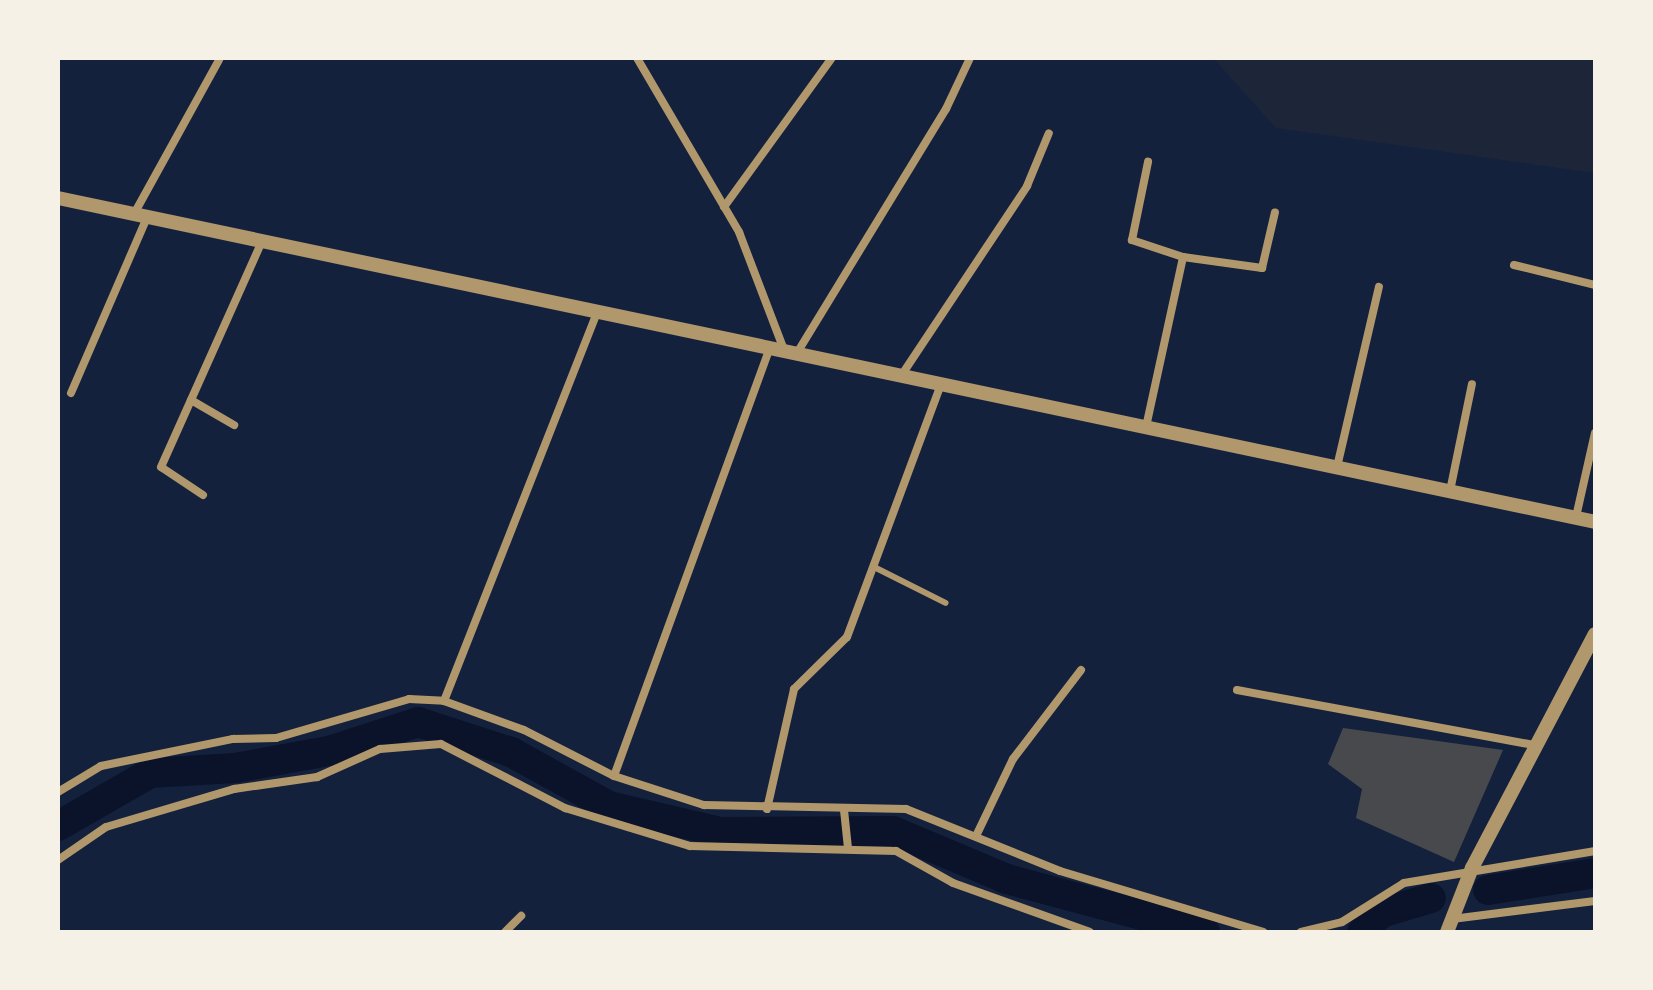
<!DOCTYPE html>
<style>
body{margin:0}
#map{position:relative;width:1653px;height:990px;overflow:hidden;background:#14213d;font-family:"PT Sans Narrow",sans-serif}
div>[style]{position:absolute}
[style*='--x']{left:calc(var(--x)*1px);top:calc(var(--y)*1px);width:calc(var(--w)*1px);rotate:calc(var(--a)*1deg)}
.green>*{inset:0;background:#1d2539}
.canal>*{height:30px;margin:-15px;padding:0 15px;transform-origin:15px;border-radius:15px;background:#0b132b}
.building>*{inset:0;background:#48494c}
.service>*{height:6px;margin:-3px;padding:0 3px;transform-origin:3px;border-radius:3px;background:#b1986c}
.minor>*{height:8px;margin:-4px;padding:0 4px;transform-origin:4px;border-radius:4px;background:#b1986c}
.tertiary>*{height:14px;margin:-7px;padding:0 7px;transform-origin:7px;border-radius:7px;background:#b1986c}
span{translate:-50% -50%;white-space:nowrap;text-align:center;line-height:1.15;-webkit-text-stroke:7px #f6f1e7;paint-order:stroke}
.frame{position:absolute;inset:0;border:60px solid #f6f1e7;pointer-events:none}
</style>
<div id="map">
<div class="green">
<div style="clip-path:polygon(1213px 58px,1595px 58px,1595px 173px,1276px 128px)"></div>
</div>
<div class="canal">
<div style="--x:58;--y:826;--w:106;--a:-29.9"></div>
<div style="--x:150;--y:773;--w:85;--a:-3.4"></div>
<div style="--x:235;--y:768;--w:96;--a:-10.3"></div>
<div style="--x:329;--y:751;--w:94;--a:-18"></div>
<div style="--x:418;--y:722;--w:98;--a:17.9"></div>
<div style="--x:511;--y:752;--w:112;--a:28.9"></div>
<div style="--x:609;--y:806;--w:115;--a:13.1"></div>
<div style="--x:721;--y:832;--w:172;--a:-0.3"></div>
<div style="--x:893;--y:831;--w:124;--a:22.8"></div>
<div style="--x:1007;--y:879;--w:205;--a:15"></div>
<div style="--x:1488;--y:890;--w:108;--a:-9"></div>
<div style="--x:1362;--y:932;--w:27;--a:-45"></div>
<div style="--x:1381;--y:913;--w:52;--a:-16.7"></div>
</div>
<div class="building">
<div style="clip-path:polygon(1343px 728px,1503px 750px,1454px 862px,1356px 818px,1362px 789px,1328px 764px)"></div>
</div>
<div class="service">
<div style="--x:874;--y:567;--w:80;--a:26.6"></div>
</div>
<div class="minor">
<div style="--x:637;--y:58;--w:202;--a:59.6"></div>
<div style="--x:739;--y:232;--w:126;--a:69.1"></div>
<div style="--x:724;--y:207;--w:184;--a:-54.1"></div>
<div style="--x:134;--y:214;--w:176;--a:-61.1"></div>
<div style="--x:1183;--y:257;--w:80;--a:7.9"></div>
<div style="--x:1262;--y:268;--w:57;--a:-76.9"></div>
<div style="--x:1514;--y:265;--w:83;--a:13.9"></div>
<div style="--x:797;--y:353;--w:286;--a:-58.6"></div>
<div style="--x:946;--y:109;--w:56;--a:-64.8"></div>
<div style="--x:901;--y:376;--w:228;--a:-56.4"></div>
<div style="--x:1027;--y:186;--w:57;--a:-67.5"></div>
<div style="--x:71;--y:393;--w:192;--a:-66.6"></div>
<div style="--x:191;--y:400;--w:50;--a:30.2"></div>
<div style="--x:1146;--y:427;--w:174;--a:-77.7"></div>
<div style="--x:1183;--y:257;--w:54;--a:-161.6"></div>
<div style="--x:1132;--y:240;--w:80;--a:-78.4"></div>
<div style="--x:1337;--y:467;--w:185;--a:-76.9"></div>
<div style="--x:1450;--y:491;--w:109;--a:-78.4"></div>
<div style="--x:203;--y:495;--w:50;--a:-146.3"></div>
<div style="--x:161;--y:467;--w:248;--a:-65.9"></div>
<div style="--x:1576;--y:517;--w:86;--a:-77.3"></div>
<div style="--x:1237;--y:690;--w:302;--a:10.5"></div>
<div style="--x:444;--y:701;--w:419;--a:-68.5"></div>
<div style="--x:614;--y:776;--w:456;--a:-70"></div>
<div style="--x:58;--y:792;--w:50;--a:-31.2"></div>
<div style="--x:101;--y:766;--w:135;--a:-11.6"></div>
<div style="--x:233;--y:739;--w:43;--a:-1.3"></div>
<div style="--x:276;--y:738;--w:139;--a:-16.3"></div>
<div style="--x:409;--y:699;--w:35;--a:3"></div>
<div style="--x:444;--y:701;--w:85;--a:19.9"></div>
<div style="--x:524;--y:730;--w:101;--a:27.1"></div>
<div style="--x:614;--y:776;--w:95;--a:17.9"></div>
<div style="--x:704;--y:805;--w:202;--a:1.1"></div>
<div style="--x:906;--y:809;--w:166;--a:21.9"></div>
<div style="--x:1060;--y:871;--w:212;--a:16.7"></div>
<div style="--x:767;--y:809;--w:123;--a:-77.3"></div>
<div style="--x:794;--y:689;--w:74;--a:-44.5"></div>
<div style="--x:847;--y:637;--w:270;--a:-69.6"></div>
<div style="--x:844;--y:810;--w:37;--a:84"></div>
<div style="--x:977;--y:834;--w:83;--a:-64.4"></div>
<div style="--x:1013;--y:759;--w:112;--a:-52.6"></div>
<div style="--x:58;--y:860;--w:58;--a:-34.5"></div>
<div style="--x:106;--y:827;--w:134;--a:-16.5"></div>
<div style="--x:234;--y:789;--w:84;--a:-8.2"></div>
<div style="--x:317;--y:777;--w:69;--a:-24"></div>
<div style="--x:380;--y:749;--w:61;--a:-4.7"></div>
<div style="--x:441;--y:744;--w:140;--a:27.3"></div>
<div style="--x:565;--y:808;--w:131;--a:16.9"></div>
<div style="--x:690;--y:846;--w:206;--a:1.4"></div>
<div style="--x:896;--y:851;--w:65;--a:29.3"></div>
<div style="--x:953;--y:883;--w:145;--a:19.7"></div>
<div style="--x:1452;--y:919;--w:144;--a:-7.2"></div>
<div style="--x:505;--y:932;--w:23;--a:-45"></div>
<div style="--x:1301;--y:932;--w:42;--a:-13.7"></div>
<div style="--x:1342;--y:922;--w:73;--a:-32.2"></div>
<div style="--x:1404;--y:883;--w:194;--a:-9.5"></div>
</div>
<div class="tertiary">
<div style="--x:58;--y:198;--w:1571;--a:11.9"></div>
<div style="--x:1447;--y:932;--w:69;--a:-68.7"></div>
<div style="--x:1472;--y:868;--w:264;--a:-62.3"></div>
</div>
<div class="frame"></div>
</div>
